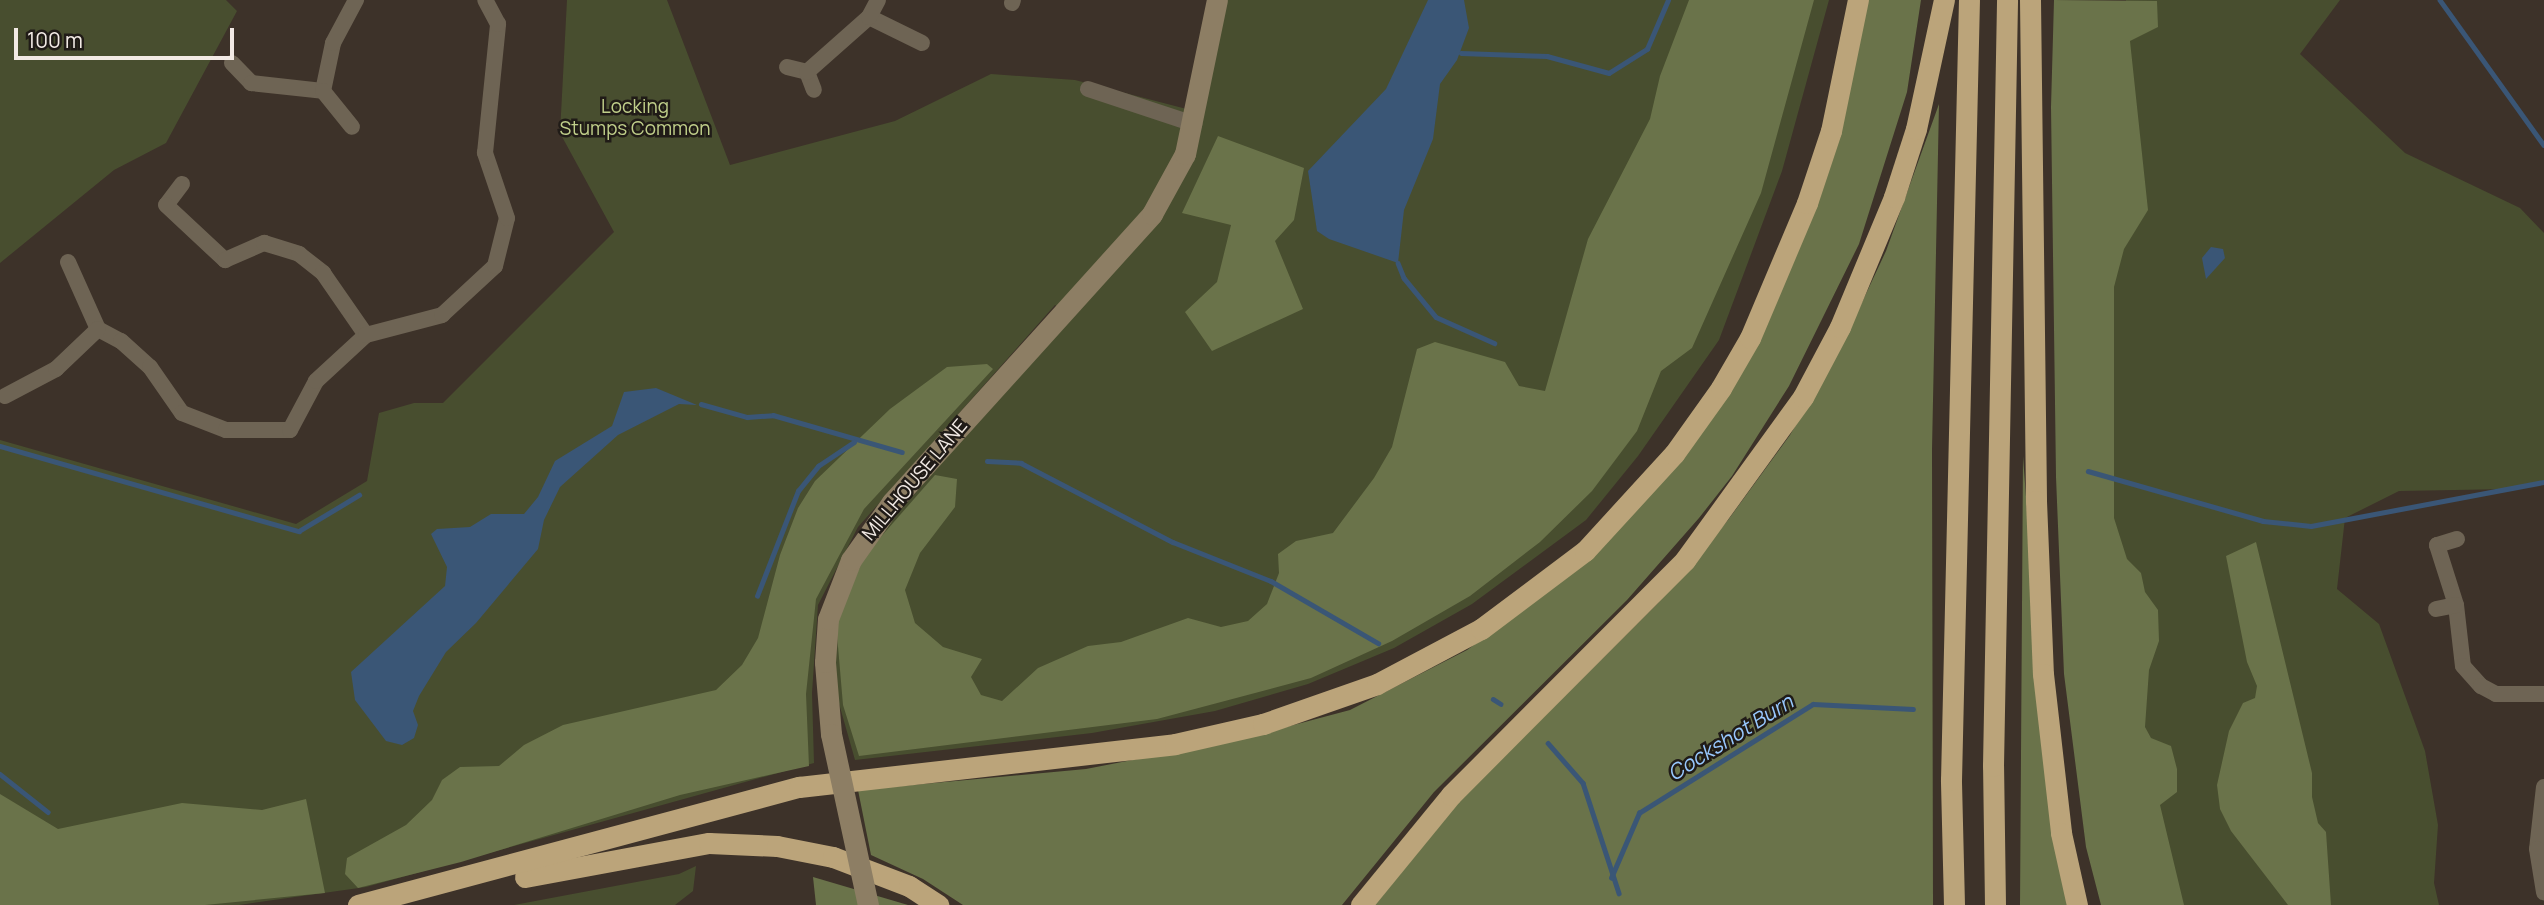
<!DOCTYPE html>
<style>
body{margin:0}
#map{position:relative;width:2544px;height:905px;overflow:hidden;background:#3d3229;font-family:Manrope,sans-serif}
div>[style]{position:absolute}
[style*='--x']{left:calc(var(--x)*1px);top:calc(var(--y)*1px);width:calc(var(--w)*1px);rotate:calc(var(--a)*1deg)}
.green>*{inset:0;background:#484e2f}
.forest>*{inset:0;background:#6a734a}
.water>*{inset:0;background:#3a5676}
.stream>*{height:4.5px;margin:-2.25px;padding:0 2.25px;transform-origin:2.25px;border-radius:2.25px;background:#3a5676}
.street>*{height:16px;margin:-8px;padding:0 8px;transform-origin:8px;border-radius:8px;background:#6e6454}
.secondary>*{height:21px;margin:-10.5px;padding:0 10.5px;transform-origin:10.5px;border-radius:10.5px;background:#8d7e64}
.highway>*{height:21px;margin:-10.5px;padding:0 10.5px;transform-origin:10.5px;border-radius:10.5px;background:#bba47a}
.secondary-bridge>*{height:21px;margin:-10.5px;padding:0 10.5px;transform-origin:10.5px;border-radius:10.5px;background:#8d7e64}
span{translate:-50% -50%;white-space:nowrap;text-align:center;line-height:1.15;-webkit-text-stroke:5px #201b17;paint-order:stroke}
.park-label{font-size:19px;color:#c0cf8a}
.street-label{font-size:19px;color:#f2eae5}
.water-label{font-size:21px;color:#98c8fe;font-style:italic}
.scale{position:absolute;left:14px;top:28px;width:220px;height:32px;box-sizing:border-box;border:4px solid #f2eae5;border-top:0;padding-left:9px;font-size:21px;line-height:24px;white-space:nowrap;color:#f2eae5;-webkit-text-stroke:5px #201b17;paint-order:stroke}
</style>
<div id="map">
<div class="green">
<div style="clip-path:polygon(0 0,226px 0,237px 11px,166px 143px,114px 170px,0 263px)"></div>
<div style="clip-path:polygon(567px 0,667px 0,730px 165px,895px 121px,991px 74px,1075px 80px,1202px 113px,1224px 0,1829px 0,1782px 171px,1719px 340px,1638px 456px,1586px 520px,1472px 604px,1394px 648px,1308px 684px,1215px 711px,1092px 733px,855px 760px,836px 693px,833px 621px,863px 553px,1071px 315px,1055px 305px,858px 527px,818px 605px,812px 693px,814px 763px,366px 887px,239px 905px,0 905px,0 440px,296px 524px,367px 481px,379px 413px,414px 403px,443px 403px,614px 232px,560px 133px)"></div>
<div style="clip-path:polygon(2126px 0,2340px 0,2300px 54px,2405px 153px,2520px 208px,2544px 233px,2544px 481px,2510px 489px,2399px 491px,2345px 518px,2337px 589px,2379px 624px,2425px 751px,2438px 825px,2434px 883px,2439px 905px,2154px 905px,2116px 710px,2106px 267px)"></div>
<div style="clip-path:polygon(696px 866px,693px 891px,675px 905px,514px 905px,679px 874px)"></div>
</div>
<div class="forest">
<div style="clip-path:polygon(1689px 0,1814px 0,1761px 193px,1692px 348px,1661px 371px,1637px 431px,1592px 491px,1540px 542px,1470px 596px,1392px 641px,1311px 678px,1157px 719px,859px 756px,843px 705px,836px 623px,865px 555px,935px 475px,957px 479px,955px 507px,920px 553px,905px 590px,915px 623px,943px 647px,982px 659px,971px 677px,981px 695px,1002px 701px,1038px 668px,1088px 646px,1121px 642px,1188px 618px,1221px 627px,1248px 621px,1267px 604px,1279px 573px,1278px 554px,1296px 541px,1333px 533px,1374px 478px,1392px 447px,1417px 349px,1435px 342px,1505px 362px,1519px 386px,1545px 391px,1588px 239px,1650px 119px,1660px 76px)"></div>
<div style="clip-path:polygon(1865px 0,1921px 0,1907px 92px,1859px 244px,1789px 386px,1732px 476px,1699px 518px,1627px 600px,1434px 792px,1342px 905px,963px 905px,923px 879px,871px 855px,858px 790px,1086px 769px,1245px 738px,1350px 710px,1467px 650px,1574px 572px,1606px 542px,1760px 334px,1779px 296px,1825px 176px)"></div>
<div style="clip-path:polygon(2054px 0,2157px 1px,2158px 27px,2130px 41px,2148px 210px,2124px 249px,2114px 287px,2114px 518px,2127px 559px,2141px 573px,2145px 592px,2158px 610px,2159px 641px,2149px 670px,2145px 727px,2151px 738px,2171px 746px,2177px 769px,2177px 792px,2160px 805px,2184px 905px,2101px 905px,2086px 847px,2064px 674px,2056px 477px,2051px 107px)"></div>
<div style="clip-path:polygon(1939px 104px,1932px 450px,1933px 905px,1369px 905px,1434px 826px,1658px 603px,1728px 520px,1790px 435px,1842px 345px,1886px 251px)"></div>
<div style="clip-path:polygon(1218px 136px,1304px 168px,1294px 220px,1275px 241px,1303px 309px,1212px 351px,1185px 312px,1217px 282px,1231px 225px,1182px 213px)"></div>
<div style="clip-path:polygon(987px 364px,993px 369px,864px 509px,816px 599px,806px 694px,809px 766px,680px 795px,461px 862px,358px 888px,345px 874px,347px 858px,406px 825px,432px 800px,442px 780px,460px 767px,499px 766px,524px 745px,563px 725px,716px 690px,742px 665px,758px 638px,780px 555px,798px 508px,815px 481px,890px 409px,947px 367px)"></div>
<div style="clip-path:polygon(2023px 456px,2028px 524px,2067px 905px,2020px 905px)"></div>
<div style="clip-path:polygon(2256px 542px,2312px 773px,2312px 797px,2318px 823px,2326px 832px,2331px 905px,2288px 905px,2231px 831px,2220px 809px,2217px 785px,2229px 731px,2243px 703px,2255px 698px,2257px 686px,2247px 662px,2226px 556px)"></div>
<div style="clip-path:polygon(0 794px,58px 829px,182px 803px,262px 810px,306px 799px,325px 893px,205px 905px,0 905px)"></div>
<div style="clip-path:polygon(813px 877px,908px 905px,816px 905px)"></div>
</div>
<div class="water">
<div style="clip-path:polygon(1428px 0,1464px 0,1469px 28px,1457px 60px,1440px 84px,1433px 139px,1404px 210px,1398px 263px,1329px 239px,1317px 231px,1308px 171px,1386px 89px)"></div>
<div style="clip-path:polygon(2211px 247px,2223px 249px,2225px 258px,2206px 279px,2202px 258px)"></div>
<div style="clip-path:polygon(656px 388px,697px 405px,679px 404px,618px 435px,560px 487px,544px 520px,538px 549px,476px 623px,446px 652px,419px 696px,413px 711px,418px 725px,414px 738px,402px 745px,386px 741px,355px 700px,351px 672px,445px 586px,447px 567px,431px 534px,437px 529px,470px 527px,491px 514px,524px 514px,538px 497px,555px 461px,612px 426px,624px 392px)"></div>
</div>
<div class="stream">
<div style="--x:2440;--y:0;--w:178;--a:54.4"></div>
<div style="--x:1461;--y:53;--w:86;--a:2"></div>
<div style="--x:1547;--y:56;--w:64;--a:15.3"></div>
<div style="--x:1609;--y:73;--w:45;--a:-32.3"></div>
<div style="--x:1647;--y:49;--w:53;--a:-66.8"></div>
<div style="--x:1398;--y:263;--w:16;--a:68"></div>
<div style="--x:1404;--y:278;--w:50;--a:50.6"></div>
<div style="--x:1436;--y:317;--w:64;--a:24.1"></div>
<div style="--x:701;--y:404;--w:48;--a:15.8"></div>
<div style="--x:747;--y:417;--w:26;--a:-4"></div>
<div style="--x:773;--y:415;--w:134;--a:16"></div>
<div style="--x:0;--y:446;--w:311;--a:15.9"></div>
<div style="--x:299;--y:531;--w:70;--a:-31"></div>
<div style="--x:987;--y:461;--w:34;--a:3"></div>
<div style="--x:1021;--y:463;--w:171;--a:27.5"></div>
<div style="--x:1173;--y:542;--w:105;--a:21.7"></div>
<div style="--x:1271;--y:581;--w:124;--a:30.1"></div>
<div style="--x:2088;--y:471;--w:182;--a:15.9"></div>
<div style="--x:2263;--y:521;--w:48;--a:5.9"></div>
<div style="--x:2311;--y:526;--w:237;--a:-10.7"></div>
<div style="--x:757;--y:596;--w:113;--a:-68.7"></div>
<div style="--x:798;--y:491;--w:32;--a:-51"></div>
<div style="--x:818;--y:466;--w:43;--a:-33.7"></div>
<div style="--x:1493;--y:699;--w:9;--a:32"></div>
<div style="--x:1548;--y:743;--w:53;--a:48.8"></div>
<div style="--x:1583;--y:783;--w:116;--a:71.9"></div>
<div style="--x:0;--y:774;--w:61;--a:38.4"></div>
<div style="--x:1611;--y:878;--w:71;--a:-66.7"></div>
<div style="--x:1639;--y:813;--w:205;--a:-32.1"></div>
<div style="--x:1813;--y:704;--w:100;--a:2.9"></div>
</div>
<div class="street">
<div style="--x:1012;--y:3;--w:3;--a:-72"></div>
<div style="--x:869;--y:17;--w:59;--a:26.1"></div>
<div style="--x:232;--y:63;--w:28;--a:46"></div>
<div style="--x:251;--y:83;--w:72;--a:6.3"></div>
<div style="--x:323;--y:91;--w:49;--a:-78.2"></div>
<div style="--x:333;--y:43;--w:49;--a:-61.9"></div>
<div style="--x:787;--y:67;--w:21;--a:14"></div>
<div style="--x:807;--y:72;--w:19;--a:69"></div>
<div style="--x:807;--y:72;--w:83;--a:-41.6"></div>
<div style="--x:869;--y:17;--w:19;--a:-62"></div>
<div style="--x:1088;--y:89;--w:112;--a:18.3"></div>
<div style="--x:323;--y:91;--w:46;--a:51.1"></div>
<div style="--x:182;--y:184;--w:26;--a:127"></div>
<div style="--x:166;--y:205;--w:81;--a:43"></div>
<div style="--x:225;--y:260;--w:43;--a:-23.6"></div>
<div style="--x:264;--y:243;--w:37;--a:17"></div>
<div style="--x:299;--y:254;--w:31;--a:38"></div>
<div style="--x:323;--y:273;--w:75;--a:55.3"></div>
<div style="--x:68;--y:262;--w:73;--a:65.9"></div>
<div style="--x:98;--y:329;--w:26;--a:28"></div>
<div style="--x:121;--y:341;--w:39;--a:42"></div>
<div style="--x:150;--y:367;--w:56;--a:55.2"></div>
<div style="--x:182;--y:413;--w:47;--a:21.1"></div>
<div style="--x:226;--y:430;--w:64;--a:0"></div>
<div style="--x:290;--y:430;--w:55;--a:-62"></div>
<div style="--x:316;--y:381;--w:68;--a:-42.6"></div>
<div style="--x:366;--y:335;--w:79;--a:-14.7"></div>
<div style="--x:442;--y:315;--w:72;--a:-42.8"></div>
<div style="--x:495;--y:266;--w:49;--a:-76"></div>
<div style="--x:507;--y:218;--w:69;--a:-108.7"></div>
<div style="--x:485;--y:153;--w:130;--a:-84.2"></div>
<div style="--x:498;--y:24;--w:27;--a:-118"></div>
<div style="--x:5;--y:396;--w:58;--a:-27.9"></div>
<div style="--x:56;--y:369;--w:58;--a:-43.6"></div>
<div style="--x:2457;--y:539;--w:21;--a:163"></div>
<div style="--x:2437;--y:545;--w:63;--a:72.4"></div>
<div style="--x:2456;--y:605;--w:61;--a:83.5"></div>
<div style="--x:2463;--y:666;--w:27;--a:48"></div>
<div style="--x:2481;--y:686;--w:17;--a:28"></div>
<div style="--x:2496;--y:694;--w:48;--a:0"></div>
<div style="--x:2436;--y:609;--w:20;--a:-11"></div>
<div style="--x:2544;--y:787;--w:62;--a:96.4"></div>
<div style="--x:2537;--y:849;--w:44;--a:80.8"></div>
</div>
<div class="secondary">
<div style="--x:831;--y:734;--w:72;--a:-94.8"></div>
<div style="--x:825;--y:662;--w:43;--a:-86"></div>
<div style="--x:828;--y:619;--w:63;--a:-68.7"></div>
<div style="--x:851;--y:560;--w:71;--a:-54.7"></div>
<div style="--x:892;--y:502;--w:388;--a:-47.9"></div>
<div style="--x:1152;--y:214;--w:68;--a:-61.2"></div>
<div style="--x:1185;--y:154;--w:157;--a:-78.3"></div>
</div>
<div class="highway">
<div style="--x:2030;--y:0;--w:501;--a:89.31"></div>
<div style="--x:2036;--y:501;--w:173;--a:87.7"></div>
<div style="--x:2043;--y:674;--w:160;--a:83.5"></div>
<div style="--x:2061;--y:833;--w:74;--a:77.5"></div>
<div style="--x:525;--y:877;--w:187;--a:-10.5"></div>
<div style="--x:709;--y:843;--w:68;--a:2.5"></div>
<div style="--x:777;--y:846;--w:57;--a:11.1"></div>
<div style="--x:833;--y:857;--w:81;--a:20.9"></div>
<div style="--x:909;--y:886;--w:35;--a:33"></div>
<div style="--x:358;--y:905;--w:457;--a:-15"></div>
<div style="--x:799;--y:787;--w:378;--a:-6.5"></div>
<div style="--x:1175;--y:744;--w:90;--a:-12.8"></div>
<div style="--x:1263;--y:724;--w:121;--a:-19.3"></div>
<div style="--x:1377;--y:684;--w:118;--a:-27.9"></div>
<div style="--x:1481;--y:629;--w:130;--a:-36.9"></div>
<div style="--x:1585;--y:551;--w:132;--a:-47.5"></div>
<div style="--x:1674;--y:454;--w:81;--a:-54.5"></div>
<div style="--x:1721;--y:388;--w:58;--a:-59.9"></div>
<div style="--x:1750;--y:338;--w:147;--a:-67.1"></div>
<div style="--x:1807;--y:203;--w:76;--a:-71.6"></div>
<div style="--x:1831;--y:131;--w:134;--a:-78.4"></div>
<div style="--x:1361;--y:905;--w:142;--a:-50.7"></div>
<div style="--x:1451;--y:795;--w:332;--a:-45.1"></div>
<div style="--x:1685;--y:560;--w:201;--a:-54.1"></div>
<div style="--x:1803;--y:397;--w:79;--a:-62.1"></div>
<div style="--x:1840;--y:327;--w:141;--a:-67.4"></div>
<div style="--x:1894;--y:197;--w:71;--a:-72.1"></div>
<div style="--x:1916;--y:129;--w:132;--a:-77.8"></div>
<div style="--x:1954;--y:905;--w:125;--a:-91.4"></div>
<div style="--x:1951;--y:780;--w:780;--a:-88.68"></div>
<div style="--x:1995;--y:905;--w:139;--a:-90.8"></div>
<div style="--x:1993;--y:766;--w:766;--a:-88.95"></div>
</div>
<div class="secondary-bridge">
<div style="--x:831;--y:734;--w:175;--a:77.8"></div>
</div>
<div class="park-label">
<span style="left:635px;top:118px">Locking<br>Stumps Common</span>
</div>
<div class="street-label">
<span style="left:915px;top:480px;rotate:-50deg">MILLHOUSE LANE</span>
</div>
<div class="water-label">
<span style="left:1730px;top:737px;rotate:-32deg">Cockshot Burn</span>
</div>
<div class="scale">100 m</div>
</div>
